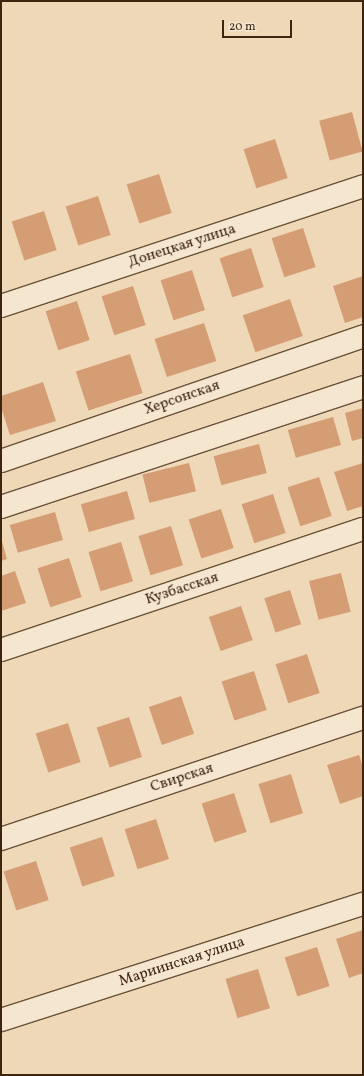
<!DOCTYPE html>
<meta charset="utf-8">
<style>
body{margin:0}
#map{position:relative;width:364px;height:1076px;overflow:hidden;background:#efd8b7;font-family:Vollkorn,serif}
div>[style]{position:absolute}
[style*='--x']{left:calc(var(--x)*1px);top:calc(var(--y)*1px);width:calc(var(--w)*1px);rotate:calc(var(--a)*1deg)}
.building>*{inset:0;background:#d49d74;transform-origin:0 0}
.roads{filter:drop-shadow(1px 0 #6a5239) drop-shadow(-1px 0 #6a5239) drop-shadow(0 1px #6a5239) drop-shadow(0 -1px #6a5239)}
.minor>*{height:22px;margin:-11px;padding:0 11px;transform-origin:11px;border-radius:11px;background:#f5e6d0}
span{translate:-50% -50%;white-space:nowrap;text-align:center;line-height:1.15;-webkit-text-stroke:3px #f5e6d0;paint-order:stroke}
.street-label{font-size:15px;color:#3e250f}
.frame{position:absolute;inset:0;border:2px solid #3e250f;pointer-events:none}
.scale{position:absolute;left:222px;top:20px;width:70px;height:18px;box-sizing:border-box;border:2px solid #3e250f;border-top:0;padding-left:5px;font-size:12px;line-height:14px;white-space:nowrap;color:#3e250f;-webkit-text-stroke:3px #f5e6d0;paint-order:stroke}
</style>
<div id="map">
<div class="building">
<div style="left:352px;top:112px;width:41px;height:34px;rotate:75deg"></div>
<div style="left:275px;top:139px;width:41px;height:33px;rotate:72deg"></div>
<div style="left:159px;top:174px;width:41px;height:34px;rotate:72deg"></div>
<div style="left:98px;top:196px;width:41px;height:34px;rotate:72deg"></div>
<div style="left:44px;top:211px;width:41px;height:34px;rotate:72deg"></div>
<div style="left:303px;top:228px;width:41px;height:33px;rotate:72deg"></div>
<div style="left:251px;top:248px;width:41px;height:33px;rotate:72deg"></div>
<div style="left:192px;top:270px;width:42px;height:33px;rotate:72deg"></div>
<div style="clip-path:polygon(363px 276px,363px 317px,345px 323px,333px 286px)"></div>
<div style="left:133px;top:286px;width:41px;height:33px;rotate:72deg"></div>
<div style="left:290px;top:299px;width:39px;height:50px;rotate:71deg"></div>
<div style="left:77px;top:301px;width:41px;height:33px;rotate:72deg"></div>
<div style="left:204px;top:323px;width:40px;height:52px;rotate:72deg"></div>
<div style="left:130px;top:354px;width:41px;height:57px;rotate:72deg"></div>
<div style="clip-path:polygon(43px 382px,56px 421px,10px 435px,1px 407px,1px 396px)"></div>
<div style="clip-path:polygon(363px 408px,363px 438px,352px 441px,345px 413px)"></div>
<div style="left:333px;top:417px;width:29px;height:47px;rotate:74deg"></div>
<div style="left:259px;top:444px;width:30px;height:47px;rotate:75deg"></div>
<div style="left:189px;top:463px;width:29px;height:48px;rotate:76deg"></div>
<div style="clip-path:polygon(363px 463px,363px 506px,347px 511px,334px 472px)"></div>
<div style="left:319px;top:477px;width:41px;height:33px;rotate:72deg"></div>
<div style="left:127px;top:491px;width:29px;height:48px;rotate:74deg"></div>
<div style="left:273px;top:494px;width:41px;height:33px;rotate:72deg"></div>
<div style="left:221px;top:509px;width:41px;height:34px;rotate:72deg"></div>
<div style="left:55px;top:512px;width:29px;height:47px;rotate:74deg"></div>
<div style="left:171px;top:526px;width:41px;height:34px;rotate:73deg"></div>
<div style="clip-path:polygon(1px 538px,7px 559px,1px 561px)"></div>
<div style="left:121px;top:542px;width:41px;height:34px;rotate:73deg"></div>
<div style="left:69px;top:558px;width:41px;height:33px;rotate:72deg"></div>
<div style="clip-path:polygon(15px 571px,26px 603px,1px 611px,1px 576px)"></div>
<div style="left:341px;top:573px;width:40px;height:33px;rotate:76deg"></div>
<div style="left:290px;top:590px;width:36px;height:27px;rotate:72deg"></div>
<div style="left:241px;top:606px;width:36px;height:34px;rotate:71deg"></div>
<div style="left:307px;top:654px;width:41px;height:33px;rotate:72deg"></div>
<div style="left:254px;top:671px;width:41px;height:34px;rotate:72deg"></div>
<div style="left:181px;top:696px;width:40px;height:34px;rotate:71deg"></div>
<div style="left:129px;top:717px;width:42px;height:34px;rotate:72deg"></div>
<div style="left:68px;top:723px;width:41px;height:34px;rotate:72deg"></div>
<div style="clip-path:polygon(359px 755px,363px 767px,363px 796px,340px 804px,327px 765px)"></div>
<div style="left:291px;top:774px;width:41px;height:34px;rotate:73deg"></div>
<div style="left:234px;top:793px;width:41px;height:34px;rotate:72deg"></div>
<div style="left:156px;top:819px;width:42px;height:33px;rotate:72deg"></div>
<div style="left:102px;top:837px;width:41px;height:34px;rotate:72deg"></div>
<div style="left:36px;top:861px;width:41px;height:34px;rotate:72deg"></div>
<div style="clip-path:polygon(363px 930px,363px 973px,349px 978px,336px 939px)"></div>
<div style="left:317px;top:947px;width:41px;height:34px;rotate:72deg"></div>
<div style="left:258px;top:969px;width:41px;height:34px;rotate:73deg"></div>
</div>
<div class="roads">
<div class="minor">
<div style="--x:1;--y:306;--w:381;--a:-18.3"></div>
<div style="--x:1;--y:461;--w:383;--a:-19"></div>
<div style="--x:1;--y:507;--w:381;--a:-18.3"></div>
<div style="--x:1;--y:650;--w:382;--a:-18.5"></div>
<div style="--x:1;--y:839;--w:382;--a:-18.5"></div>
<div style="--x:1;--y:1020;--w:380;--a:-17.8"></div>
</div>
</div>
<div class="street-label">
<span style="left:182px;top:246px;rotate:-18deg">Донецкая улица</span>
<span style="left:182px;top:398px;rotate:-19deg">Херсонская</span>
<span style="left:182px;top:589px;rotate:-18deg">Кузбасская</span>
<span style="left:182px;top:778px;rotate:-18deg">Свирская</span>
<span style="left:182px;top:962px;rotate:-18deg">Мариинская улица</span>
</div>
<div class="frame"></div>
<div class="scale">20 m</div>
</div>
